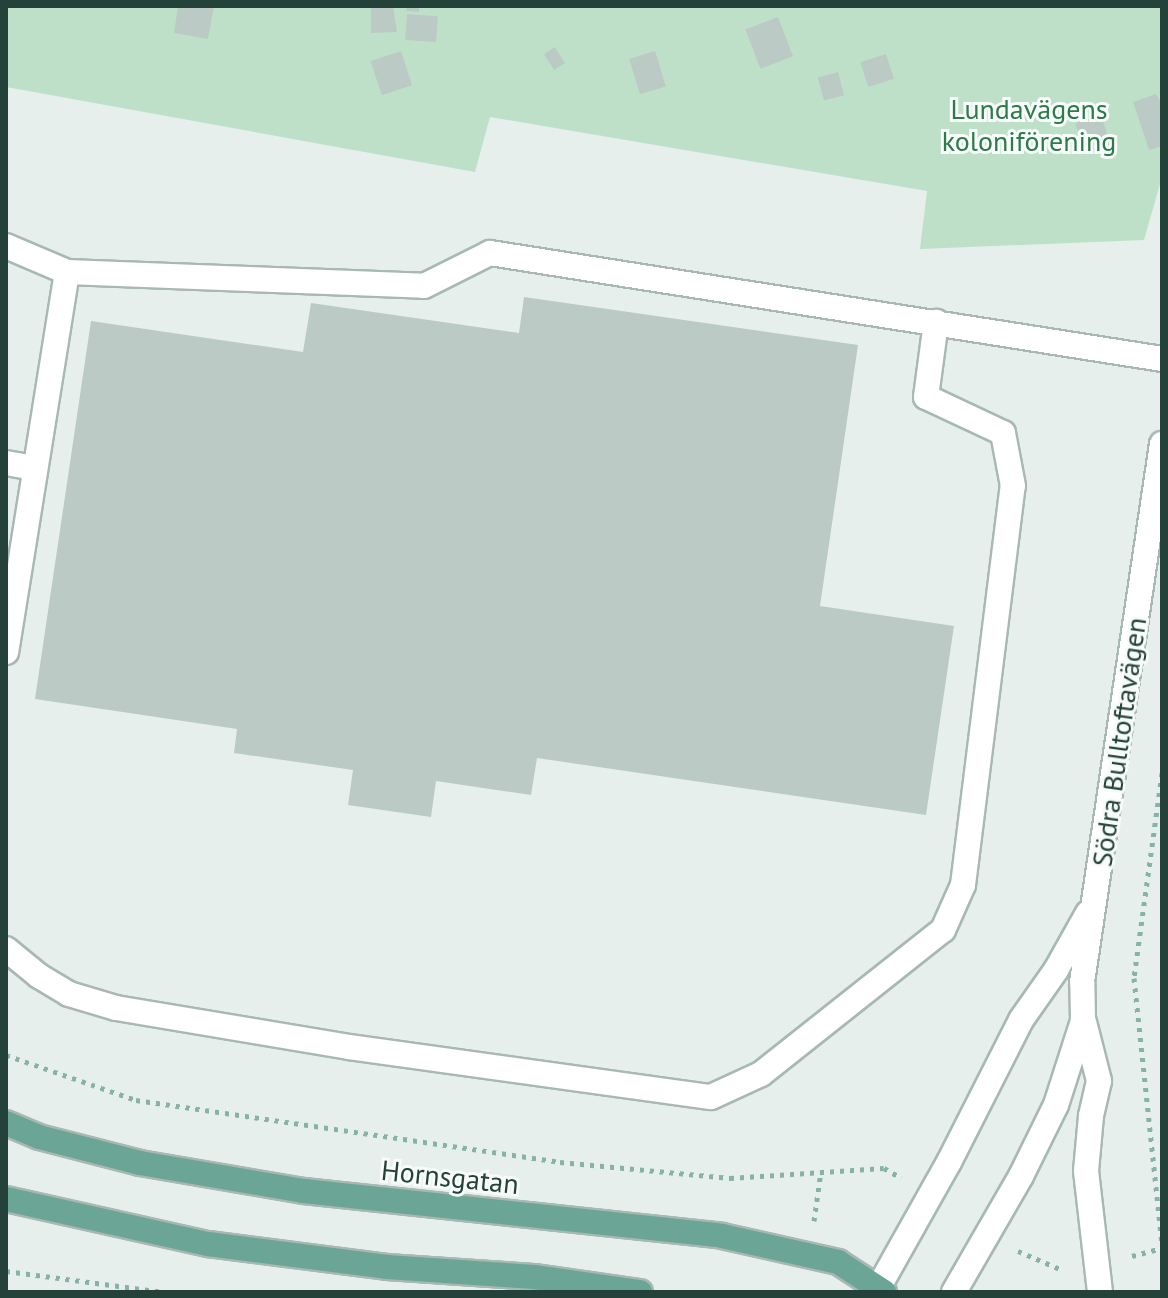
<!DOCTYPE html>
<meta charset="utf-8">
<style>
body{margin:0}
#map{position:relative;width:1168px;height:1298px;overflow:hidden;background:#e6efeb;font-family:"PT Sans",sans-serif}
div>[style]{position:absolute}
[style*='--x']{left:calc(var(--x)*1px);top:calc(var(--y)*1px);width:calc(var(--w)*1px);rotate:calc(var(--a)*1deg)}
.green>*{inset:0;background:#bfe0c8}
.building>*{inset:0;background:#bbcac4;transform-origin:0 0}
.path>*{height:5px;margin-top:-2.5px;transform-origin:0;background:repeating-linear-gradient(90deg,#86b3a5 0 4px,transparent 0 10px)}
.roads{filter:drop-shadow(2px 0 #a8b8b2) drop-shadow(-2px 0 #a8b8b2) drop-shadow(0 2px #a8b8b2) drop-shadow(0 -2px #a8b8b2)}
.minor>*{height:24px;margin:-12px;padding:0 12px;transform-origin:12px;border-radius:12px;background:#fff}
.major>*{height:24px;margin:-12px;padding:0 12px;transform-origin:12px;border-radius:12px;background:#6aa596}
span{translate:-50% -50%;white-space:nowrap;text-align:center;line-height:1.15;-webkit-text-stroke:6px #f7fbf9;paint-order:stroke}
.park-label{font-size:28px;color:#2d7a4b}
.street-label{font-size:28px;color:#24423a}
.frame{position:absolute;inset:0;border:8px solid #24423a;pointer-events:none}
</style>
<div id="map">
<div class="green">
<div style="clip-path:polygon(6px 6px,1162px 6px,1162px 177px,1144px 240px,920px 249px,927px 191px,490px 117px,475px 172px,6px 87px)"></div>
</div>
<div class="building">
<div style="clip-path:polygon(178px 6px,214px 6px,208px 39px,174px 33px)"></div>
<div style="clip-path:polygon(371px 6px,393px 6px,397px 32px,371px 33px)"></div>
<div style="clip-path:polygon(407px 6px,419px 6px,419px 12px,406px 11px)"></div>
<div style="left:407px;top:14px;width:31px;height:26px;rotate:4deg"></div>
<div style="left:778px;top:17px;width:42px;height:35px;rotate:69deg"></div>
<div style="left:555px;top:47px;width:19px;height:13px;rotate:58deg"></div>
<div style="left:401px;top:51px;width:36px;height:32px;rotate:72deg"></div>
<div style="left:655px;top:51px;width:37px;height:27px;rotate:73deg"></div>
<div style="left:886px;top:54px;width:26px;height:27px;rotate:72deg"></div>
<div style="left:838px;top:72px;width:24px;height:21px;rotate:75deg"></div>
<div style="clip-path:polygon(1156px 94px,1162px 104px,1162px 146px,1149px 150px,1133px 102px)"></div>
<div style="left:1101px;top:115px;width:33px;height:27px;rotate:72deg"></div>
<div style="clip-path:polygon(524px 297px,858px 345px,820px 606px,954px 626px,926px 815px,537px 758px,531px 795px,436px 781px,431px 817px,348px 805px,353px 770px,234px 753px,237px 729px,35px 699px,91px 321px,303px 352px,311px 303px,519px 333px)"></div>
</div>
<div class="path">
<div style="--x:1162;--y:773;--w:207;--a:97.8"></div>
<div style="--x:1134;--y:978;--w:268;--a:84"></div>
<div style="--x:6;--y:1055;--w:138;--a:19.1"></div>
<div style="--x:136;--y:1100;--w:429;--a:8.3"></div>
<div style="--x:560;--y:1162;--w:171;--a:5.4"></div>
<div style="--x:730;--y:1178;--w:154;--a:-3.7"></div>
<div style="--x:884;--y:1168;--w:20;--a:30"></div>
<div style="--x:814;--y:1221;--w:50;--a:-82"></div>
<div style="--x:1018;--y:1251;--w:46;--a:23.2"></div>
<div style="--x:1132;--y:1256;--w:31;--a:-15"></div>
<div style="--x:6;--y:1271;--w:159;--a:7.6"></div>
</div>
<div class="roads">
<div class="minor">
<div style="--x:6;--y:246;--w:66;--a:23.1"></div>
<div style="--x:67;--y:272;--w:385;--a:99.1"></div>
<div style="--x:67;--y:272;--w:357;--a:2.2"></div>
<div style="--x:424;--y:286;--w:74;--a:-26.6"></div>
<div style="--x:490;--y:253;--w:680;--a:8.96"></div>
<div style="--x:6;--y:463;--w:28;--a:10"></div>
<div style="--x:6;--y:949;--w:43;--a:39.3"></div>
<div style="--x:39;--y:976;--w:35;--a:31"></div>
<div style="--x:69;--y:994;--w:49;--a:16.6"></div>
<div style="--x:116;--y:1008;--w:236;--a:9.5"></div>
<div style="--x:349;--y:1047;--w:365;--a:7.9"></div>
<div style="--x:711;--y:1097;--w:55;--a:-24.7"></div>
<div style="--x:761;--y:1074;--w:232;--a:-38.4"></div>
<div style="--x:943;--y:930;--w:49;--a:-66"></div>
<div style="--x:963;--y:885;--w:402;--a:-82.9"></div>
<div style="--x:1013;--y:486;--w:54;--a:-100.7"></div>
<div style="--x:1003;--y:433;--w:85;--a:-154.9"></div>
<div style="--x:926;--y:397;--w:76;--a:-82.4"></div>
<div style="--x:1084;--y:1022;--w:61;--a:75.7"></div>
<div style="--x:1099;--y:1081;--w:36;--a:103"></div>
<div style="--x:1091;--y:1116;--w:55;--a:95.2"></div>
<div style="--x:1086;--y:1171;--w:122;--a:83.4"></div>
<div style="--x:876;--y:1292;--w:149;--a:-60.7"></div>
<div style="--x:949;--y:1162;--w:159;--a:-63.1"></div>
<div style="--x:1021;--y:1020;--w:61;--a:-55"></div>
<div style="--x:1056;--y:970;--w:65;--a:-60.7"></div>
<div style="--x:954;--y:1292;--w:134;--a:-60"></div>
<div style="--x:1021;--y:1176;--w:79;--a:-63.8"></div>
<div style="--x:1056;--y:1105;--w:88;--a:-72.2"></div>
<div style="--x:1083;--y:1021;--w:39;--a:-91"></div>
<div style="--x:1082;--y:982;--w:544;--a:-81.54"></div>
</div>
<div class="major">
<div style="--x:6;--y:1123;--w:36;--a:23"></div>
<div style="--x:39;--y:1137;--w:104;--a:14.4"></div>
<div style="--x:140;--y:1163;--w:166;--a:9.7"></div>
<div style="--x:304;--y:1191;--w:420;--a:6.1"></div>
<div style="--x:722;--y:1236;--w:119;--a:12.6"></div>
<div style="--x:838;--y:1262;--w:55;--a:33.1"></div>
<div style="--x:6;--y:1199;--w:207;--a:12.6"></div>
<div style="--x:208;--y:1244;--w:180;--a:7.3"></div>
<div style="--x:387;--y:1267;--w:147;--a:3.9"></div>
<div style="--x:534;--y:1277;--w:107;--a:8.1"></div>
</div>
</div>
<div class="park-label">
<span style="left:1029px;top:125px">Lundavägens<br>koloniförening</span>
</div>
<div class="street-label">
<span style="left:1119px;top:742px;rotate:-82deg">Södra Bulltoftavägen</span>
<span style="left:450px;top:1177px;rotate:6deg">Hornsgatan</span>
</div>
<div class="frame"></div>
</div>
